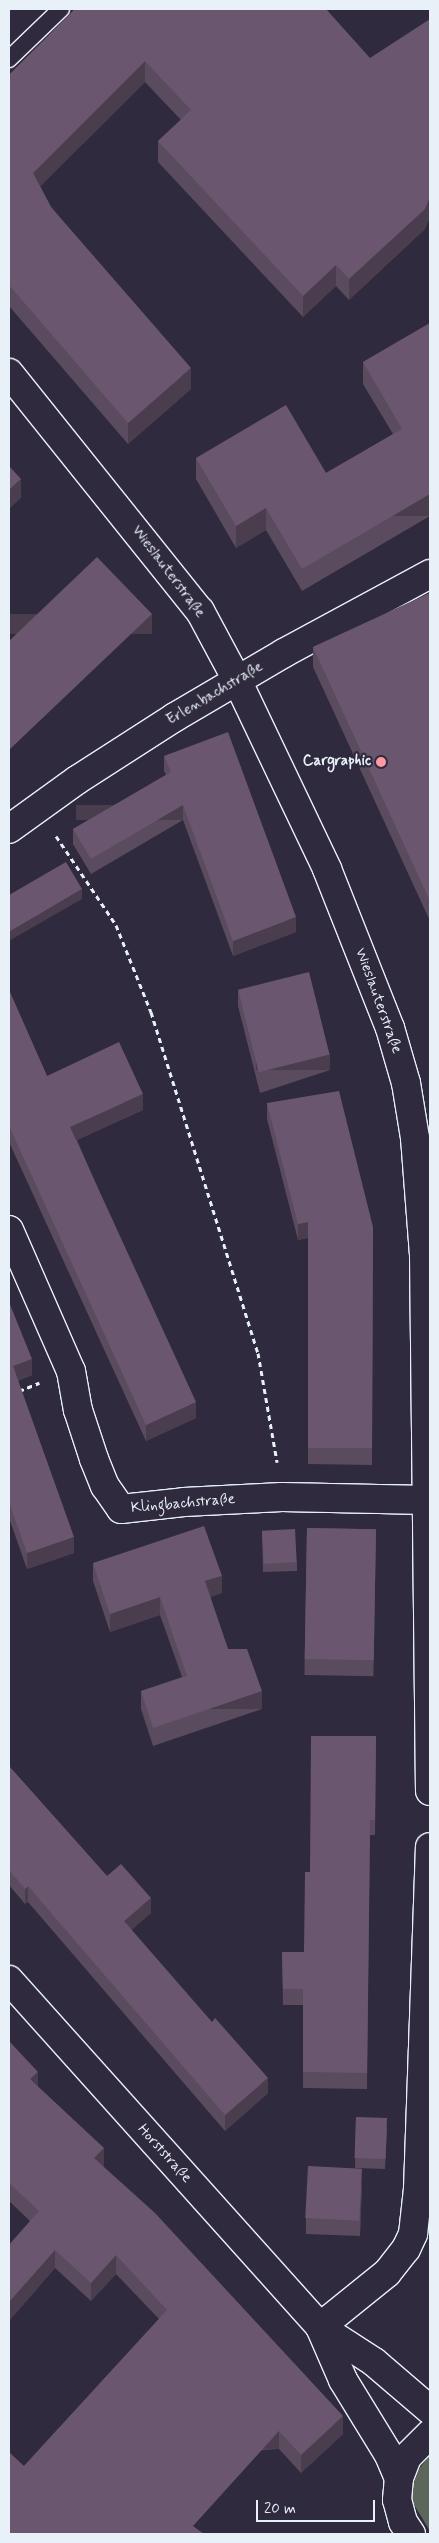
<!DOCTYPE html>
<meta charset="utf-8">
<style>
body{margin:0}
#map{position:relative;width:439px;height:2543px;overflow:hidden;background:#2f2a3d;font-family:Mynerve,sans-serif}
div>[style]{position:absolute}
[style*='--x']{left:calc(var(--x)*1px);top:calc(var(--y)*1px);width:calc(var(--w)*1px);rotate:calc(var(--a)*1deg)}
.green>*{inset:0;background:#5c665b}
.path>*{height:3px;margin-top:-1.5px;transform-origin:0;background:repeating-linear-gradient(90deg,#e8f1f8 0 5px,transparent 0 9px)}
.roads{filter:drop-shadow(1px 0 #e8f1f8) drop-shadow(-1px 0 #e8f1f8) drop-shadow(0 1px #e8f1f8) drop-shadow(0 -1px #e8f1f8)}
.lane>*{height:16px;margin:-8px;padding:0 8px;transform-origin:8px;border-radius:8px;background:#2f2a3d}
.street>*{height:28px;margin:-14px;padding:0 14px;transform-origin:14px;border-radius:14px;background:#2f2a3d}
.wall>*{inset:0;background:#5b4b5f;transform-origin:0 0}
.shaded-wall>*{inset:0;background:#4a3d4e;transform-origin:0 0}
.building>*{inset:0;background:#6a576f;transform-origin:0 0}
.dots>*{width:14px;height:14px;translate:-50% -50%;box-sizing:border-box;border:2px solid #2f2a3d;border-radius:50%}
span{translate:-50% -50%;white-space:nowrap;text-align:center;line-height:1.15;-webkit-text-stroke:4.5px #2f2a3d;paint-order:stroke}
.street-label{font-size:15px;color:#e8f1f8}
.poi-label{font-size:15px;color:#e8f1f8;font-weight:700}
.right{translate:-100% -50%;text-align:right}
.frame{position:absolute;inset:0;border:10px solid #e8f1f8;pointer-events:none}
.scale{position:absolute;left:256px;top:2500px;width:119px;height:22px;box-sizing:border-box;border:2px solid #e8f1f8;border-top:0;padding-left:6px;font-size:15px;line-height:18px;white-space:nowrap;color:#e8f1f8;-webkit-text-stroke:4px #2f2a3d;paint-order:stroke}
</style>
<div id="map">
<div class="green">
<div style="clip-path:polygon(430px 2455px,430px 2531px,413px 2503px,413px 2485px,419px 2469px)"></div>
</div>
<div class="path">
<div style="--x:56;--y:836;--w:107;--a:56"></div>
<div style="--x:116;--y:925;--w:94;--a:68.1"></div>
<div style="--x:151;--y:1012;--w:357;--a:72.6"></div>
<div style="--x:258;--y:1353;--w:111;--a:80.1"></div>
<div style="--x:19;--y:1391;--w:22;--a:-22"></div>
</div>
<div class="roads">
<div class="lane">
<div style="--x:9;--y:59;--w:72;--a:-43.9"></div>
</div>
<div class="street">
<div style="--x:9;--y:373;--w:305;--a:51.3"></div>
<div style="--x:200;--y:611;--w:78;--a:61.8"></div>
<div style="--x:237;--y:680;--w:209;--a:64.5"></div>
<div style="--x:327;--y:869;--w:171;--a:68.4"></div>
<div style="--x:390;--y:1028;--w:57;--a:73.8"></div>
<div style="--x:406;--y:1083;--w:56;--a:80.7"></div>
<div style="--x:415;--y:1138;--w:116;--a:85.6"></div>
<div style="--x:424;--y:1254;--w:537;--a:89.36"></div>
<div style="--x:9;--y:829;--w:84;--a:-35.8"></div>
<div style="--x:77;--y:780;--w:117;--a:-32.7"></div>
<div style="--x:175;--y:717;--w:126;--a:-30.4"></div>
<div style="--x:284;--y:653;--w:166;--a:-28.4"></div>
<div style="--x:9;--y:1230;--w:154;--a:66.3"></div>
<div style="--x:71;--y:1371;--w:40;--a:80"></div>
<div style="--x:78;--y:1410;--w:52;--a:71.9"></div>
<div style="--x:94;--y:1459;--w:29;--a:68"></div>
<div style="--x:105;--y:1486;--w:28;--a:55"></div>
<div style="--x:121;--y:1509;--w:63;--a:-6.3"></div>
<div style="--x:184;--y:1502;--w:98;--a:-2.9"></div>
<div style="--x:282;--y:1497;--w:145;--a:1.2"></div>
<div style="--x:9;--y:1980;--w:466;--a:48.1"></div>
<div style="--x:320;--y:2327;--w:64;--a:32.9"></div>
<div style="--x:374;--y:2362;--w:74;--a:40.6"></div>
<div style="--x:320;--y:2327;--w:86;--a:-38.9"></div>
<div style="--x:387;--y:2273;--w:31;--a:-52"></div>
<div style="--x:406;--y:2249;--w:17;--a:-65"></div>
<div style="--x:413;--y:2234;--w:45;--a:-83.7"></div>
<div style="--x:418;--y:2189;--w:342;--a:-88"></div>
<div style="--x:320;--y:2327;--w:58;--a:66.5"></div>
<div style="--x:343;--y:2380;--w:88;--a:58.5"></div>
<div style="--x:389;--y:2455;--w:25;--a:67"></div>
<div style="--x:411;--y:2534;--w:14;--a:-124"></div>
<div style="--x:403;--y:2522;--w:23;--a:-105"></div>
<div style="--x:397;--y:2500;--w:22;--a:-85"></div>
<div style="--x:399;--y:2478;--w:22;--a:-69"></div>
<div style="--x:407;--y:2457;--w:33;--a:-45"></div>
</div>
</div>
<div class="wall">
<div style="clip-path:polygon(75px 9px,425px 229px,349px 300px,336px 286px,303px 317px,158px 162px,158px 141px,181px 120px,145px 82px,40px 186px,51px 207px,191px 389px,128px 444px,9px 306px,9px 75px)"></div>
<div style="clip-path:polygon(430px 323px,430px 516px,302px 591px,266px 530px,236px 548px,196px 479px,196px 458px,326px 473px,393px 434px,363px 384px,363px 362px)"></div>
<div style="clip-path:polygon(430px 593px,430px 921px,313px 667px,313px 647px)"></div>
<div style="clip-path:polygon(164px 756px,296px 932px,233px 956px,183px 820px,91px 874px,73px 844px,73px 829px,166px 775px,164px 771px)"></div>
<div style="clip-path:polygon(9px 990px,47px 1076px,143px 1110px,77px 1140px,196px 1418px,146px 1441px,9px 1142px)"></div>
<div style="clip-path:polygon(238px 990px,330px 1070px,260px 1093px,238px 1006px)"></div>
<div style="clip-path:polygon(267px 1103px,373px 1227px,372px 1465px,308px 1464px,308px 1238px,298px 1240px,267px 1119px)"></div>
<div style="clip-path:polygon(9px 1302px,32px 1375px,18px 1381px,74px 1553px,27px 1569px,9px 1518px)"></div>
<div style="left:307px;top:1528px;width:69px;height:147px;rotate:1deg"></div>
<div style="clip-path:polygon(262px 1530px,297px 1562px,297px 1571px,263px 1572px)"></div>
<div style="clip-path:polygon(93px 1563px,222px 1593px,210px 1597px,228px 1649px,262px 1709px,153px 1746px,141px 1709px,141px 1691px,182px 1677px,160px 1615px,110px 1632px,93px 1581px)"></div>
<div style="clip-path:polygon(376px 1736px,375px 1835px,370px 1835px,367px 2089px,303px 2088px,303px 2005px,283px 2005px,282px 1952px,304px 1952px,310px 1872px)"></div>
<div style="clip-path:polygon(9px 1766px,107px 1876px,151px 1913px,131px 1930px,268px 2093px,225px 2131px,28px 1902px,25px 1904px,9px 1885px)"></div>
<div style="clip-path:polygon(9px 2041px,38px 2087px,104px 2166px,103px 2167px,343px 2434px,301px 2473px,279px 2449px,24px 2466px,159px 2319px,116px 2274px,91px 2301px,55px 2268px,9px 2321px,9px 2245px,30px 2221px,9px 2201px)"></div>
<div style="clip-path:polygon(356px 2117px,387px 2128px,385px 2169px,355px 2168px)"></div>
<div style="clip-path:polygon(362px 2185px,360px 2236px,306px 2234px,306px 2218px)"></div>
</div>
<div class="shaded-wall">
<div style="clip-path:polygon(145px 61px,145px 82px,33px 194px,33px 173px)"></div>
<div style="clip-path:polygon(430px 197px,430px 218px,425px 229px,349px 300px,349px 279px)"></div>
<div style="clip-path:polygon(336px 265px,336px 286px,303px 317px,303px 296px)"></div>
<div style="clip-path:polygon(191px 368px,191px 389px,128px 444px,128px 423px)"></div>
<div style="clip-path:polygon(21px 479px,21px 498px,9px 509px,9px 490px)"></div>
<div style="left:430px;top:494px;width:22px;height:148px;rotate:90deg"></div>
<div style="clip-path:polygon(266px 508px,266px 530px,236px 548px,236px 526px)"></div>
<div style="left:152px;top:614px;width:20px;height:197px;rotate:90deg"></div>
<div style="left:183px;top:805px;width:15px;height:107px;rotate:90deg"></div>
<div style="clip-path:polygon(82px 889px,82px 899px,9px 941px,9px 932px)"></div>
<div style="clip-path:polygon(296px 917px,296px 932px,233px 956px,233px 941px)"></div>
<div style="left:330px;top:1054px;width:16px;height:74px;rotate:90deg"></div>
<div style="clip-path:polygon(143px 1094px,143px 1110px,70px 1143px,70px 1127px)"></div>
<div style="clip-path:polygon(308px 1222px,308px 1238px,298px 1240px,298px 1224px)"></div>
<div style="clip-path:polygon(32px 1359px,32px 1375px,13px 1383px,13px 1366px)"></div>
<div style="clip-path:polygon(196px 1402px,196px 1418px,146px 1441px,146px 1425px)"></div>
<div style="clip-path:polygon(74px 1537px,74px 1553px,27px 1569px,27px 1553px)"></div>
<div style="clip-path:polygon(222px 1576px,222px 1593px,205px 1599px,205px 1581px)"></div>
<div style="clip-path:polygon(160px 1597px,160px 1615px,110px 1632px,110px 1614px)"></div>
<div style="left:262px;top:1691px;width:18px;height:115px;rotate:90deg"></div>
<div style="clip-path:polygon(28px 1886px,28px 1902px,25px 1904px,25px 1889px)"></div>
<div style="clip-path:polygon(151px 1898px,151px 1913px,124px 1937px,124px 1921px)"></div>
<div style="clip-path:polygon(38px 2072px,38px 2091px,30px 2079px)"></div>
<div style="clip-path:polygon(268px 2078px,268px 2093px,225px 2131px,225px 2115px)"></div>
<div style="clip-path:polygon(104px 2148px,104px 2166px,94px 2176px,94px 2158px)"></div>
<div style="clip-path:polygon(362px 2169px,362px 2185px,360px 2236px,360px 2220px)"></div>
<div style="clip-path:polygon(55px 2250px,55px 2268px,9px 2321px,9px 2302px)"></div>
<div style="clip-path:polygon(116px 2255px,116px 2274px,91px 2301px,91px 2283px)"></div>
<div style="clip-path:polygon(343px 2416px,343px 2434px,301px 2473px,301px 2455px)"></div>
<div style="left:279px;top:2431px;width:18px;height:128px;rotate:90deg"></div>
</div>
<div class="building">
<div style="clip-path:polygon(75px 9px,326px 9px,370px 58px,430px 19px,430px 197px,425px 209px,349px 279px,336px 265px,303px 296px,158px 141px,191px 110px,145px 61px,33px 173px,51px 207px,191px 368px,128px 423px,9px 285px,9px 75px)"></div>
<div style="clip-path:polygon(430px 323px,430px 494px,302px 569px,266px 508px,236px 526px,196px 458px,286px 405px,326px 473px,402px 429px,363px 362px)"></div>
<div style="clip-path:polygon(9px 466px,21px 479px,9px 490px)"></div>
<div style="clip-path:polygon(97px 557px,152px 614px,9px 750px,9px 641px)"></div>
<div style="clip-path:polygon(430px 593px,430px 901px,313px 647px)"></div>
<div style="clip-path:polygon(228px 732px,296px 917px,233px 941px,183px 805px,91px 859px,73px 829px,171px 772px,164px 756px)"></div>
<div style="clip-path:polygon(66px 862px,82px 889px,9px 932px,9px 895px)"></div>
<div style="left:309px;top:972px;width:85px;height:73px;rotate:76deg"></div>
<div style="clip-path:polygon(9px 990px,47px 1076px,119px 1042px,143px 1094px,70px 1127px,196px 1402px,146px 1425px,9px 1126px)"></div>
<div style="clip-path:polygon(339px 1091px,373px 1227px,372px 1448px,308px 1448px,308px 1222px,298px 1224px,267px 1103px)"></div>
<div style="clip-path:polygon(9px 1302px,32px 1359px,13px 1366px,74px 1537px,27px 1553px,9px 1502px)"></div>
<div style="clip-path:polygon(204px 1526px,222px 1576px,205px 1581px,228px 1649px,247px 1649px,262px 1691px,153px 1728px,141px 1691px,187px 1676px,160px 1597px,110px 1614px,93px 1563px)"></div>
<div style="left:307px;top:1528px;width:69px;height:131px;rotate:1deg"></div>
<div style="left:295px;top:1529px;width:33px;height:33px;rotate:87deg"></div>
<div style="clip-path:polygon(311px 1736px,376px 1736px,375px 1820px,370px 1820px,367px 2073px,303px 2072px,303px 1989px,283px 1989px,282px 1952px,304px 1952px,305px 1872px,310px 1872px)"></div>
<div style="clip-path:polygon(9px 1766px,107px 1876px,121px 1864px,151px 1898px,124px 1921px,212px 2022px,215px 2018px,268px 2078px,225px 2115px,28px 1886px,25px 1889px,9px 1870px)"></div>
<div style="clip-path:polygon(9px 2041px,38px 2072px,30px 2079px,104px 2148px,94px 2158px,155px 2213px,343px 2416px,301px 2455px,279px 2431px,193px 2526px,204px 2534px,9px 2534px,9px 2452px,24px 2466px,167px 2310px,116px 2255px,91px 2283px,55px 2250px,9px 2302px,9px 2245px,39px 2211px,9px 2183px)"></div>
<div style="left:356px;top:2117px;width:31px;height:41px;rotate:2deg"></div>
<div style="left:308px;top:2166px;width:54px;height:52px;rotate:3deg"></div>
</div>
<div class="dots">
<div style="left:381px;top:762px;background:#ff9aa2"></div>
</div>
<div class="street-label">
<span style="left:168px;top:572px;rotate:53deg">Wieslauterstraße</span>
<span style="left:215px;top:694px;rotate:-31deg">Erlenbachstraße</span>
<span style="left:378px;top:1001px;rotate:70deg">Wieslauterstraße</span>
<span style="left:183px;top:1504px;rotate:-5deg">Klingbachstraße</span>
<span style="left:164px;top:2154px;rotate:48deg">Horststraße</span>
</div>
<div class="poi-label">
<span class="right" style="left:371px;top:762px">Cargraphic</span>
</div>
<div class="frame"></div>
<div class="scale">20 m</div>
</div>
